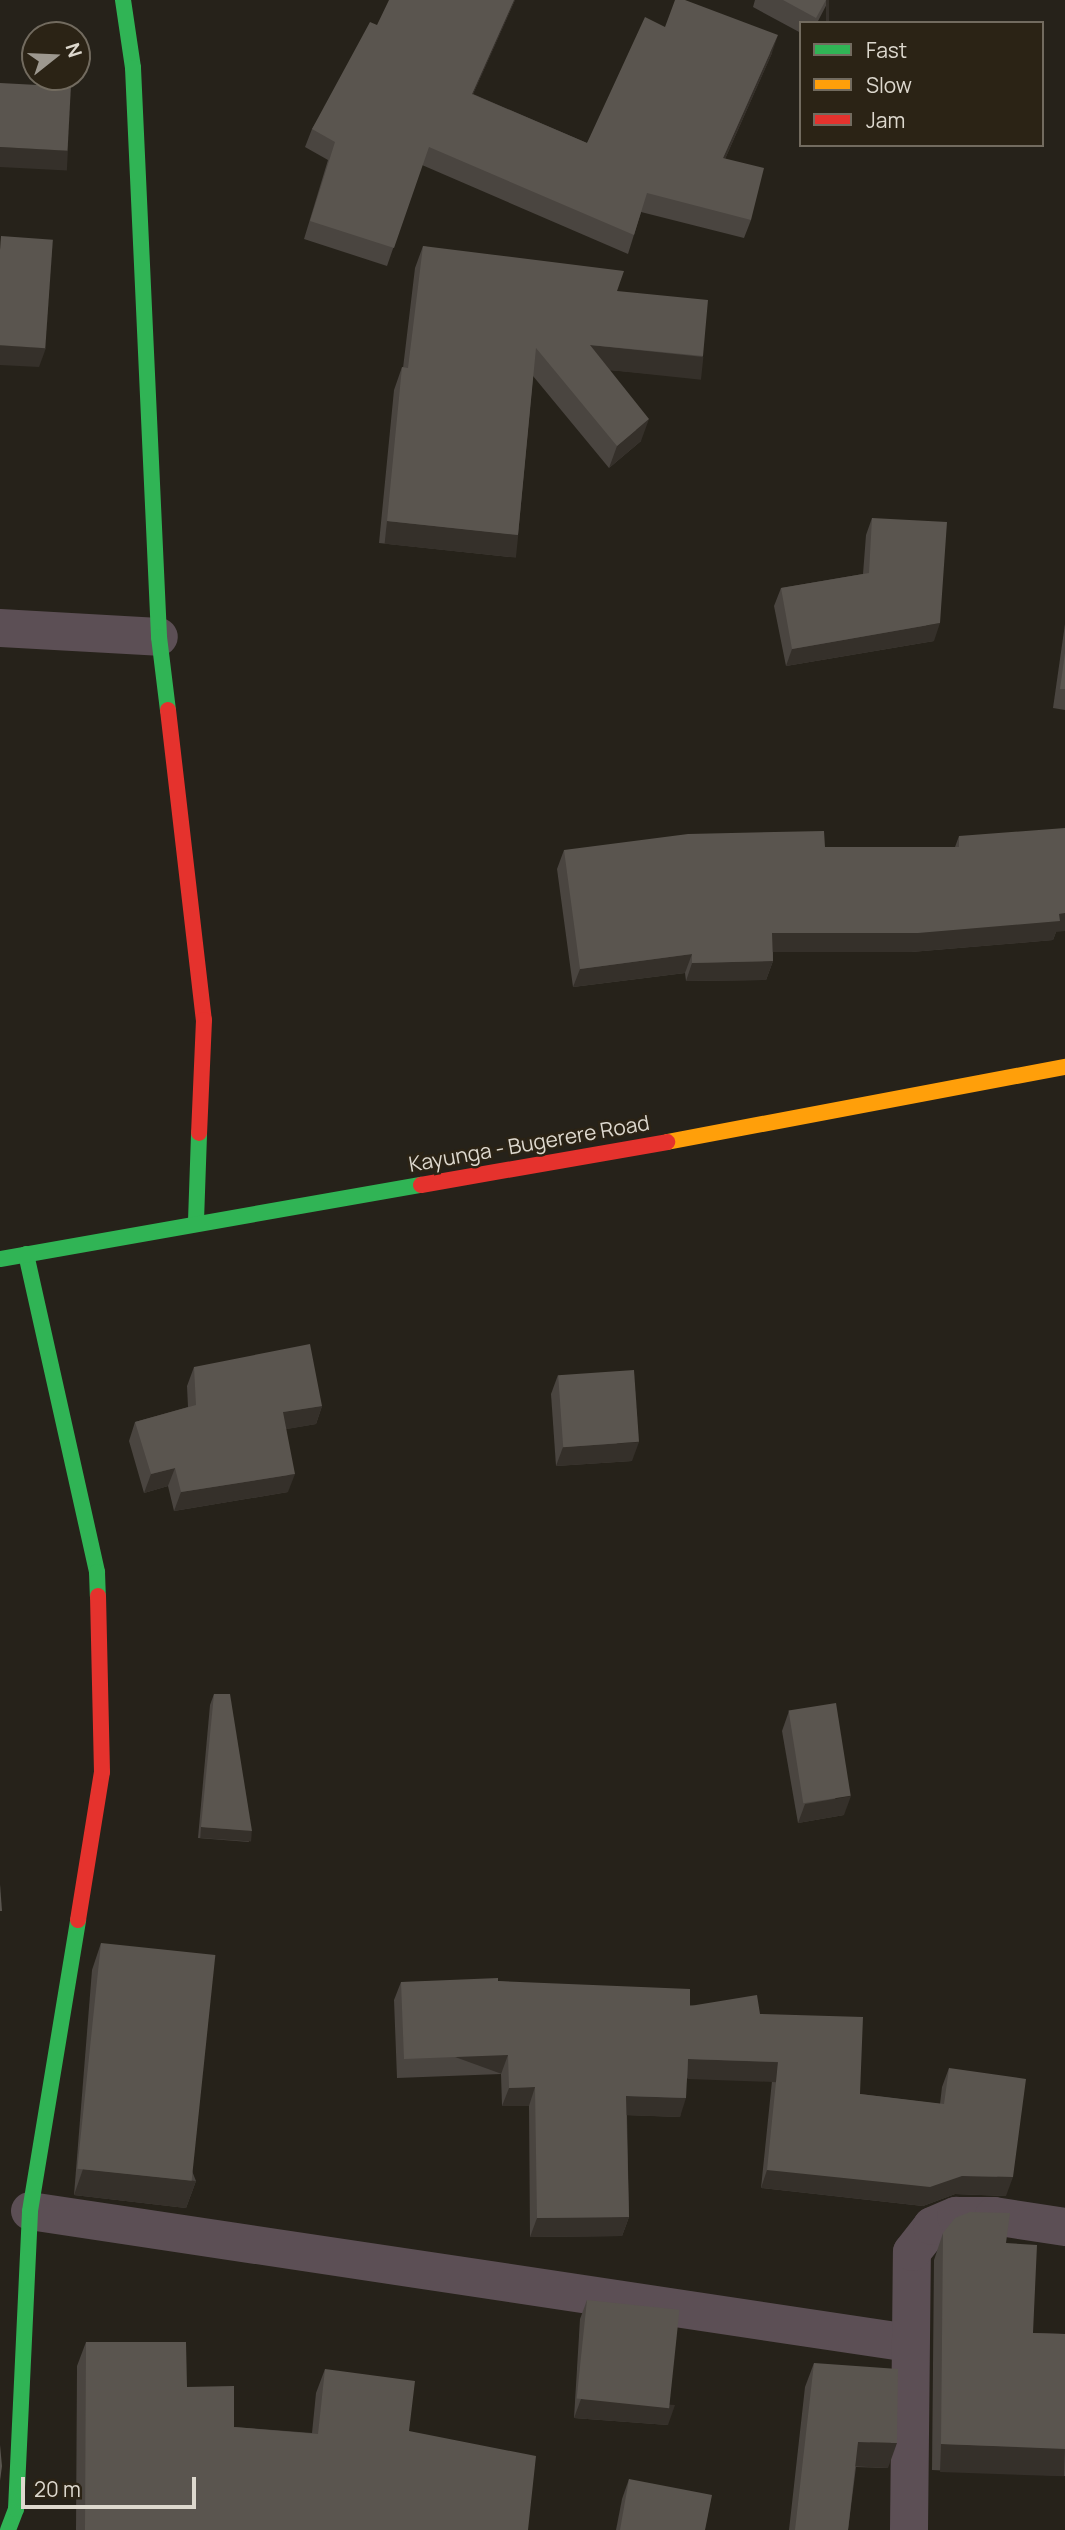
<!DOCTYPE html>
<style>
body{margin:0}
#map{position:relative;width:1065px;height:2530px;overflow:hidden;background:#26221a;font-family:Manrope,sans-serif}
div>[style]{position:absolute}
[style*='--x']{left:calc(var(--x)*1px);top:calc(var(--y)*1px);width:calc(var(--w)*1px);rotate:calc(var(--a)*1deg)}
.street>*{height:38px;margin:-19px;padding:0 19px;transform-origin:19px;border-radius:19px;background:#5c4f55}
.fast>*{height:16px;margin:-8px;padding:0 8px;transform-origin:8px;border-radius:8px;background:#30b455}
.slow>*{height:16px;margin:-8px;padding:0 8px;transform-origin:8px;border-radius:8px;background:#ff9f0a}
.jam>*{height:16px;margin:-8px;padding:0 8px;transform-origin:8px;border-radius:8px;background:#e5322d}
.wall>*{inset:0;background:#4a4540}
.shaded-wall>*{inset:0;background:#35302a;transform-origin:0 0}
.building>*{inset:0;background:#5a554f;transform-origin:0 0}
span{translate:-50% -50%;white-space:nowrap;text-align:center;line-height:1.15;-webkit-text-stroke:5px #2b2315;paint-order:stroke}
.street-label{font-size:21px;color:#ddd8ce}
.legend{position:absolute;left:799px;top:21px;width:245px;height:126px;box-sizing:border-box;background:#2b2315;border:2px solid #726b5f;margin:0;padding:9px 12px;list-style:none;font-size:21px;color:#ddd8ce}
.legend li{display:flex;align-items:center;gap:14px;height:35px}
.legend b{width:35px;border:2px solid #726b5f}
.north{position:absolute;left:21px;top:21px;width:70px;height:70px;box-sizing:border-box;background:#2b2315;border:2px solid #726b5f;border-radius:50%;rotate:72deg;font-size:19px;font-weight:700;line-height:28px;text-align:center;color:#ddd8ce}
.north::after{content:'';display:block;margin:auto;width:24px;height:32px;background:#9d988f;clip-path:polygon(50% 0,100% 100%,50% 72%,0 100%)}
.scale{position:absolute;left:21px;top:2477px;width:175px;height:32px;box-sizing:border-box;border:4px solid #ddd8ce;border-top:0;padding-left:9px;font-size:21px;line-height:24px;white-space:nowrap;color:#ddd8ce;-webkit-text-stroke:5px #2b2315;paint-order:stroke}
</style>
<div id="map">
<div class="street">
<div style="--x:0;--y:628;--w:159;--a:3.2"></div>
<div style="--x:30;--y:2211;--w:889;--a:8.54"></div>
<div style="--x:909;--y:2530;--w:278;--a:-89.4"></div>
<div style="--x:912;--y:2252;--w:33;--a:-52"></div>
<div style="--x:932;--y:2226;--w:26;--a:-23"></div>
<div style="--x:956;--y:2216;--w:38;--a:0"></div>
<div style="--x:994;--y:2216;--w:72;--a:8.8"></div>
</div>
<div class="fast">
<div style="--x:123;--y:0;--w:69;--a:81.6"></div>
<div style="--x:133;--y:68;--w:570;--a:87.38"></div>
<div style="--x:159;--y:637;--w:74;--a:83"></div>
<div style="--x:196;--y:1221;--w:88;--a:-88"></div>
<div style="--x:26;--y:1254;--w:326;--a:77.4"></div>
<div style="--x:97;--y:1572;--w:24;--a:88"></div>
<div style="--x:0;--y:1259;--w:427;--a:-10"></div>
<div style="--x:8;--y:2530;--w:22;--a:-69"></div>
<div style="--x:16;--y:2509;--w:298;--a:-87.3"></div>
<div style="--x:30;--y:2211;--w:295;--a:-80.6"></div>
</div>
<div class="slow">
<div style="--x:667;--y:1142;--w:405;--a:-10.7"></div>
</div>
<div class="jam">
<div style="--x:168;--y:710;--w:312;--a:83.4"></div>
<div style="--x:204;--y:1020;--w:113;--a:92.5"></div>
<div style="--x:421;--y:1185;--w:250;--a:-9.9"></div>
<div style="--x:78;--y:1920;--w:150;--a:-80.8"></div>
<div style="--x:102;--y:1772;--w:176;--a:-91.3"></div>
</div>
<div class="wall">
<div style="clip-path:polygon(515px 0,473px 94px,587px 143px,665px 27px,772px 53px,725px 159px,751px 220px,744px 238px,641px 212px,628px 254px,422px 165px,387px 266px,304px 239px,328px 160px,305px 147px,312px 129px,377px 25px)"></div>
<div style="clip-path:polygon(755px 0,829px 0,817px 23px,801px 23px,801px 33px,753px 7px)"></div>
<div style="clip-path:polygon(423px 246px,617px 291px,703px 356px,695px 378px,610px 370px,641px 441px,609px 468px,533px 376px,518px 535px,510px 557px,379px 543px,394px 390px,402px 367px,403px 368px,415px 268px)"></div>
<div style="clip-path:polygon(872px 518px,934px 641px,786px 666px,774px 606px,781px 588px,863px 574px,866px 535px)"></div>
<div style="clip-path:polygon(1065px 624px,1065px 710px,1053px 708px)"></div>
<div style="clip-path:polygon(959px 836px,1056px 932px,1053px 940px,911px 952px,773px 952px,773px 961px,766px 980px,686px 981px,685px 973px,573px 987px,557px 869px,564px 850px,825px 847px,955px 847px)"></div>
<div style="clip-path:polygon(194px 1367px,322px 1406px,316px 1424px,286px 1429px,288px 1492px,174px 1511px,168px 1486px,144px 1493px,129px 1441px,135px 1422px,188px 1407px,187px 1386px)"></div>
<div style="clip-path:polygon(558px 1375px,632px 1461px,556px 1466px,551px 1394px)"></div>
<div style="clip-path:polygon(214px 1694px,249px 1842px,198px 1838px,210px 1705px)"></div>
<div style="clip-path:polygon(789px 1711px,844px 1815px,798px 1823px,782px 1731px)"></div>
<div style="clip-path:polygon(101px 1943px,196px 2181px,186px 2208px,74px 2195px,92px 1970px)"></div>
<div style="clip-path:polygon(498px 1981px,760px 2014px,860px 2094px,940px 2104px,942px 2087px,949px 2068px,1006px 2196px,955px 2194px,923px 2206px,761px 2188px,772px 2081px,687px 2078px,680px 2117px,627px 2115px,629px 2217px,622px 2236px,530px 2237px,529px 2106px,502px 2106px,501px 2074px,397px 2078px,394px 2000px,401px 1982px)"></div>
<div style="clip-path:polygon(943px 2233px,1006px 2243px,1033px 2333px,1065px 2334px,1065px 2476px,932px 2470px,934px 2260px)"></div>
<div style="clip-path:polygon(587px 2300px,668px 2425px,574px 2418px,580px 2319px)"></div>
<div style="clip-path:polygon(86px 2342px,187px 2387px,234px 2427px,312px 2433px,316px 2393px,325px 2369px,409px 2431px,528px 2530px,76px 2530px,77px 2366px)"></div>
<div style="clip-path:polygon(814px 2363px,888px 2468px,856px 2467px,848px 2530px,789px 2530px,805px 2387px)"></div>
<div style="clip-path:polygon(629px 2479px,705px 2530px,616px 2530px,622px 2499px)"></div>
</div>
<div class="shaded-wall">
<div style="clip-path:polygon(514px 0,515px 0,465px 112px,472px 94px)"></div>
<div style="left:826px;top:0;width:3px;height:26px"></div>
<div style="clip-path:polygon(778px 35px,772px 53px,717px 177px,723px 158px)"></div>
<div style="left:0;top:147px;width:68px;height:20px;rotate:3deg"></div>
<div style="clip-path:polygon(0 345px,46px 348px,39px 367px,0 365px)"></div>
<div style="left:590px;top:345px;width:114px;height:23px;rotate:6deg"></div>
<div style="clip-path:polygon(649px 419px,641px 441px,609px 468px,617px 446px)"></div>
<div style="left:387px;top:521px;width:132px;height:23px;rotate:6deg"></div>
<div style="clip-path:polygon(940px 623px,934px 641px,786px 666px,792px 649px)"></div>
<div style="clip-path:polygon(1065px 913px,1065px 931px,1056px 932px,1053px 940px,911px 952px,765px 952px,772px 933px)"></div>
<div style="clip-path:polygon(692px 954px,685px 973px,573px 987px,580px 969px)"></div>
<div style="clip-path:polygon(773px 961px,766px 980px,686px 981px,692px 963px)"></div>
<div style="clip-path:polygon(322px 1406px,316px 1424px,276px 1431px,283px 1412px)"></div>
<div style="clip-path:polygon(639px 1442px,632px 1461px,556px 1466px,563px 1447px)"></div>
<div style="clip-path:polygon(175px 1468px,168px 1486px,144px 1493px,151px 1474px)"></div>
<div style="clip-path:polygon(295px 1474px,288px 1492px,174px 1511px,181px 1492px)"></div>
<div style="clip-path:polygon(851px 1796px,844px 1815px,798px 1823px,805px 1804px)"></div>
<div style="left:201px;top:1827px;width:51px;height:11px;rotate:4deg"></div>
<div style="left:508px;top:2055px;width:20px;height:104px;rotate:110deg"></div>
<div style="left:688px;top:2059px;width:90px;height:20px;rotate:2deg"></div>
<div style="clip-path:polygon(535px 2087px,529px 2106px,502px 2106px,509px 2088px)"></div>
<div style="clip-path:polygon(626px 2096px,686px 2098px,680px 2117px,620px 2115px)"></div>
<div style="clip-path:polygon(83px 2169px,196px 2181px,186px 2208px,74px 2195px)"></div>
<div style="clip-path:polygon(767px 2170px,962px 2176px,1013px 2177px,1006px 2196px,955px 2194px,923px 2206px,761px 2188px)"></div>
<div style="clip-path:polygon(629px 2217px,622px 2236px,530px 2237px,537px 2218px)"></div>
<div style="clip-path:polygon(581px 2399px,675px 2405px,668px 2425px,574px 2418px)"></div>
<div style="clip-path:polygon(858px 2442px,897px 2443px,888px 2468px,849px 2466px)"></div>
<div style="left:941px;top:2444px;width:124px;height:28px;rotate:2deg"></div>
</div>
<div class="building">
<div style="clip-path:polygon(389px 0,514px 0,472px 94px,587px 143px,645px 17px,665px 27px,675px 0,685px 0,778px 35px,723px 158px,764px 168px,751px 220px,647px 193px,634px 235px,429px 147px,394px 248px,310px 221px,335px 142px,312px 129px,370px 22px,377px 25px)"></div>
<div style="clip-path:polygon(783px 0,826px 0,816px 18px)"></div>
<div style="left:0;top:83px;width:71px;height:64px;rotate:3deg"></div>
<div style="left:1px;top:236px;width:52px;height:109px;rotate:4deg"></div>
<div style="clip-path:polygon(423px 246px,624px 271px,617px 291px,708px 300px,703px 356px,590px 345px,649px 419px,617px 446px,536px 348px,518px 535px,387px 521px,402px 367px,408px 368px)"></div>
<div style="clip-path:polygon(872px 518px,947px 522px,940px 623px,792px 649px,781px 588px,869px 573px)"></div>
<div style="clip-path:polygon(1065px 653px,1065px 689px,1060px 689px)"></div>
<div style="clip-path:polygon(1065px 828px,1065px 913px,1059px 914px,1060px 921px,918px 933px,772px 933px,773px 961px,692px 963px,692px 954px,580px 969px,564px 850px,688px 834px,824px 831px,825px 847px,959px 847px,959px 836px)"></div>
<div style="clip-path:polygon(310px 1344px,322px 1406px,283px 1412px,295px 1474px,181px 1492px,175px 1468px,151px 1474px,135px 1422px,196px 1405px,194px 1367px)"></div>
<div style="left:634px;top:1370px;width:72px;height:76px;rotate:86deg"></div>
<div style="clip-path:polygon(214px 1694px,230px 1694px,252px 1831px,201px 1827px)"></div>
<div style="left:836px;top:1703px;width:94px;height:48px;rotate:81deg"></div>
<div style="clip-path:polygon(0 1884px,2px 1911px,0 1911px)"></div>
<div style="left:101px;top:1943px;width:115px;height:227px;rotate:6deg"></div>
<div style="clip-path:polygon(498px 1978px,498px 1981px,690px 1989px,690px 2006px,757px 1995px,760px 2014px,863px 2017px,860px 2094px,944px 2104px,949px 2068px,1026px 2079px,1013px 2177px,962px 2176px,930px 2187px,767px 2170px,778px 2062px,688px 2059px,686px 2098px,626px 2096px,629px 2217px,537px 2218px,535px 2087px,509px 2088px,508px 2055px,404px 2059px,401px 1982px)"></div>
<div style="clip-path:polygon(970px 2212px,1010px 2213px,1006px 2243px,1037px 2245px,1033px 2333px,1065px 2334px,1065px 2449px,941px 2444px,943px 2233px,955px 2218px)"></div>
<div style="left:587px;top:2300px;width:93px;height:99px;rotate:6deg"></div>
<div style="clip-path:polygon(86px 2342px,186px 2342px,187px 2387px,234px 2386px,234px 2427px,318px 2434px,325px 2369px,415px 2381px,409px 2431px,536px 2456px,528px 2530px,85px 2530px)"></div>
<div style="clip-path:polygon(814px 2363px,898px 2369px,897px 2443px,858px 2442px,848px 2530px,795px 2530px)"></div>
<div style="clip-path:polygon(0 2445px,2px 2466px,0 2481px)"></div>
<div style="clip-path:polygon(629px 2479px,712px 2495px,705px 2530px,620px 2530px)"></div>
</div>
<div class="street-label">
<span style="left:529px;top:1143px;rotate:-10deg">Kayunga - Bugerere Road</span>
</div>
<ul class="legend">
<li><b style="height:9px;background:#30b455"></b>Fast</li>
<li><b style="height:9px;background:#ff9f0a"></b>Slow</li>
<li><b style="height:9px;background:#e5322d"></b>Jam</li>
</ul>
<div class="north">N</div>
<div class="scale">20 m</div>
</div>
